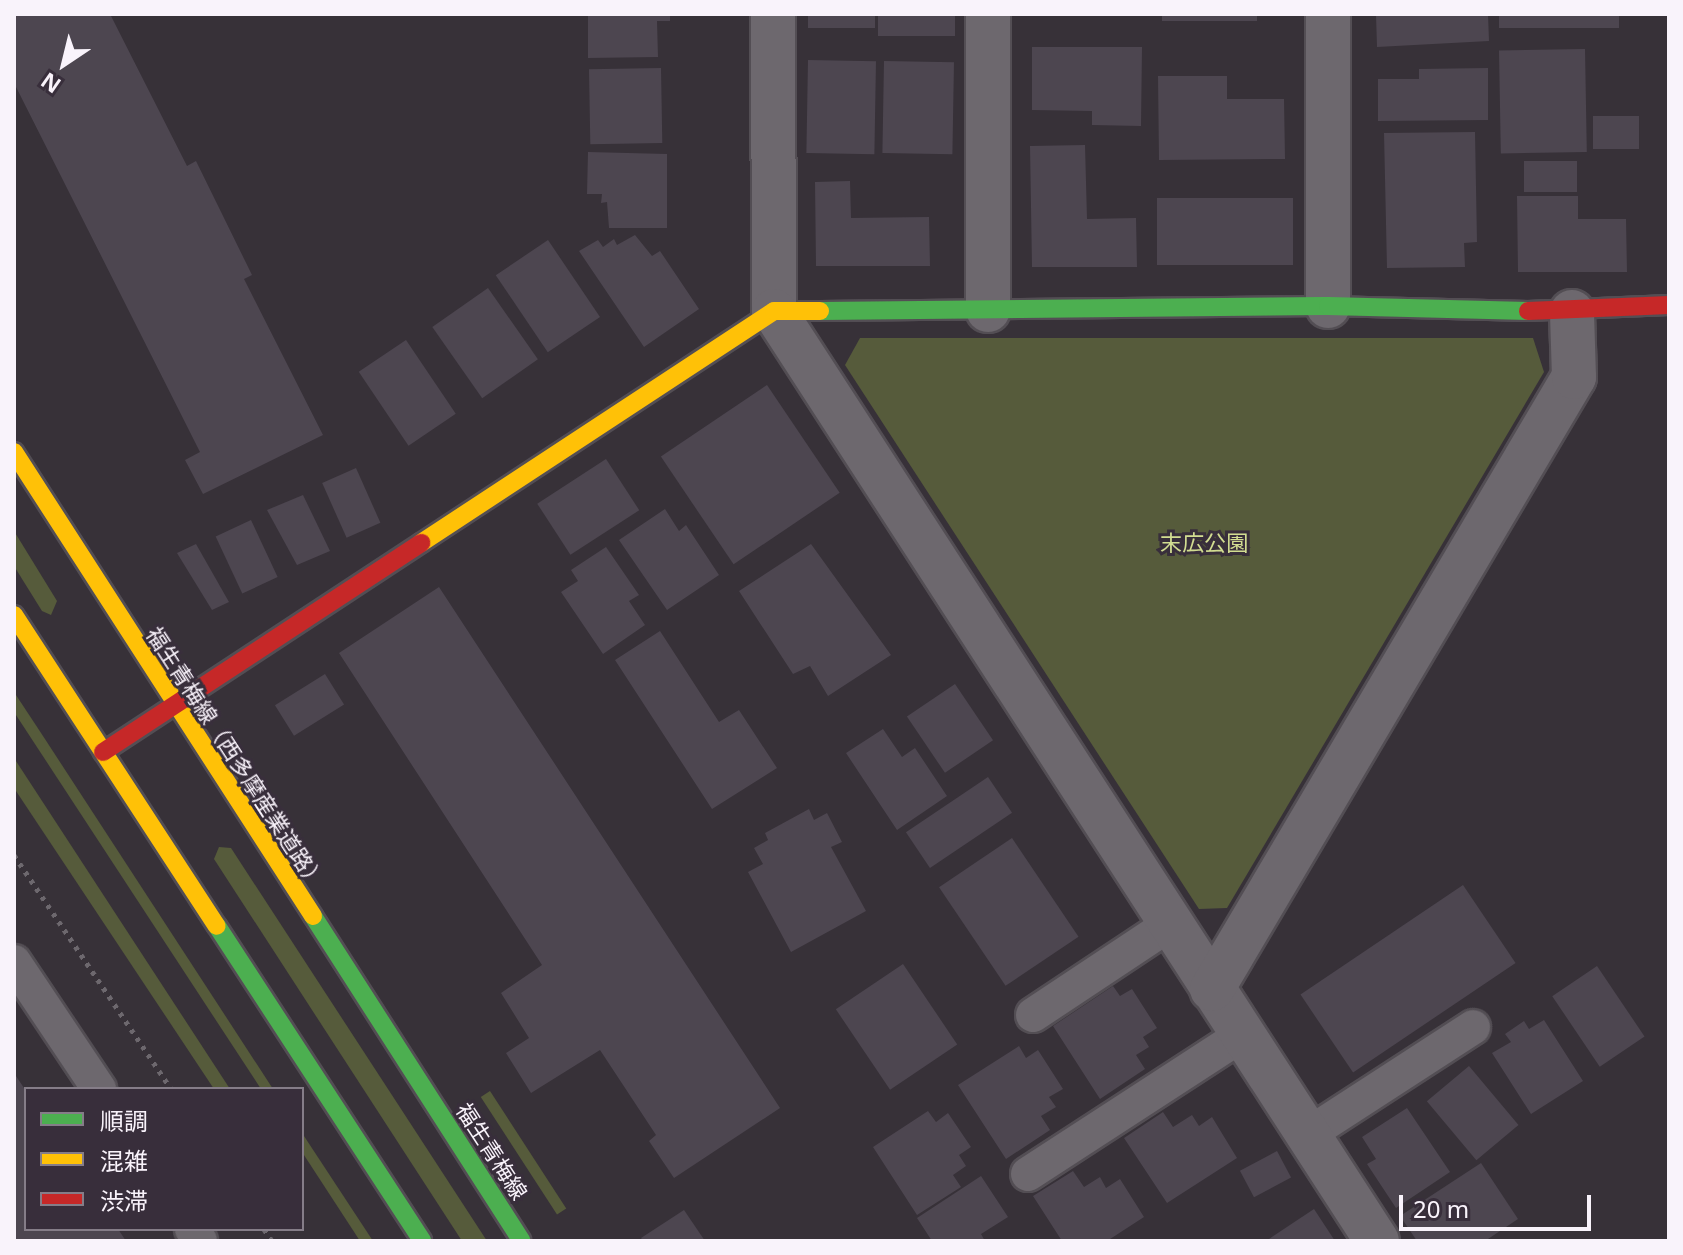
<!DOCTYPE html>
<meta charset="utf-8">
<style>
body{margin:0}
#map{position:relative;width:1683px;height:1255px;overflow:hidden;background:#373138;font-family:"Noto Sans","Noto Sans JP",sans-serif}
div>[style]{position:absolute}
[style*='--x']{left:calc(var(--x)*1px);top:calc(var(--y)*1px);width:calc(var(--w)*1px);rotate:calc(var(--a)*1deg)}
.green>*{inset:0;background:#565b3b;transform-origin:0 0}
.building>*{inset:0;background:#4d4650;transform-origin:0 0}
.path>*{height:5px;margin-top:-2.5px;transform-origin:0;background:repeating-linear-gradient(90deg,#6d686e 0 4px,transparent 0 10px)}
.roads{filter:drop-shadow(2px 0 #534e54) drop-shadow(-2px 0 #534e54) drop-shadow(0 2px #534e54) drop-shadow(0 -2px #534e54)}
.lane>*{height:34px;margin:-17px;padding:0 17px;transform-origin:17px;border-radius:17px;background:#6d686e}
.street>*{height:44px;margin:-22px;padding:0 22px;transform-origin:22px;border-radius:22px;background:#6d686e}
.fast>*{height:18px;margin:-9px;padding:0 9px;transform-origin:9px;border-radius:9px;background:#4caf50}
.slow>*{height:18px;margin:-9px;padding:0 9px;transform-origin:9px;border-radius:9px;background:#ffc107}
.jam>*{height:18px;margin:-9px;padding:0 9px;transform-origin:9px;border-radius:9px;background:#c62828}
span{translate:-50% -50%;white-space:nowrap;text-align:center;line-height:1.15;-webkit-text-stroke:6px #382e3b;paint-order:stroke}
.park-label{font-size:22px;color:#d2dd91}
.street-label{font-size:22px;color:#f9f3fb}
.frame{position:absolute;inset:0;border:16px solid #f9f3fb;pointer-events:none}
.legend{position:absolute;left:24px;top:1087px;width:280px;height:144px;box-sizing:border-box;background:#382e3b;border:2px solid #857d88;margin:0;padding:10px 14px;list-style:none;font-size:24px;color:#f9f3fb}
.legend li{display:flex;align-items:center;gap:16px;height:40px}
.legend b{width:40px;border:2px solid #857d88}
.north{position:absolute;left:24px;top:24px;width:80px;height:80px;-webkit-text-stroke:6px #382e3b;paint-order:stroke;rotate:215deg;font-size:22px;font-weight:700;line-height:32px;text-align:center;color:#f9f3fb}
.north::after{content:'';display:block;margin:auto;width:28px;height:36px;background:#f9f3fb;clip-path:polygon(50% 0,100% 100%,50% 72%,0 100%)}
.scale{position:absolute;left:1399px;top:1195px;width:192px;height:36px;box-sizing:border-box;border:4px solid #f9f3fb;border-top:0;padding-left:10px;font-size:24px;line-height:28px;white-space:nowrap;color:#f9f3fb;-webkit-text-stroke:6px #382e3b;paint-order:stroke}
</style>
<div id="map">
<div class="green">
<div style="clip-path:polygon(860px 338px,1533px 338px,1544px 372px,1227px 908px,1199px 909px,845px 365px)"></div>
<div style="clip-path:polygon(14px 531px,57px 601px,51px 615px,42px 611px,14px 566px)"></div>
<div style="clip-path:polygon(14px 692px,43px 736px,273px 1089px,261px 1089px,14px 712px)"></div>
<div style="clip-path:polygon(14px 758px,230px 1089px,214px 1089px,14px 788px)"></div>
<div style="clip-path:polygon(219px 847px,231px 848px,487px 1241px,462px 1241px,214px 859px)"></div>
<div style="left:490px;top:1091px;width:140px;height:11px;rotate:57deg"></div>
<div style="clip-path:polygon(302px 1133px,373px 1241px,360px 1241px,302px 1152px)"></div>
</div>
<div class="building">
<div style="clip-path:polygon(14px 14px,110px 14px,187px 166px,196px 161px,252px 275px,244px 279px,323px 435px,203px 494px,185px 460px,200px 452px,14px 83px)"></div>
<div style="clip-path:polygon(588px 14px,670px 14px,670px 21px,657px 21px,658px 57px,588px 58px)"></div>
<div style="left:808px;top:14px;width:67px;height:14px"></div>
<div style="left:878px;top:14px;width:77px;height:22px"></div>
<div style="left:1162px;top:14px;width:95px;height:7px"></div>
<div style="clip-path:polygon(1376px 14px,1488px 14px,1489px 41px,1377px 47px)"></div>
<div style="left:1499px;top:14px;width:120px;height:14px"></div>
<div style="clip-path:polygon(1032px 47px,1142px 47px,1141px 126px,1092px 125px,1092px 111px,1032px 110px)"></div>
<div style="left:1585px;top:49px;width:103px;height:86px;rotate:89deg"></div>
<div style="left:808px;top:60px;width:68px;height:93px;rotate:1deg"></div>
<div style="left:884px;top:61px;width:70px;height:92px;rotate:1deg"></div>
<div style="left:661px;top:68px;width:75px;height:72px;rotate:89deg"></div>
<div style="clip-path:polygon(1488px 68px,1488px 120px,1378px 121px,1378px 79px,1419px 79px,1419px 69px)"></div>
<div style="clip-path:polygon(1158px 76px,1227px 76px,1227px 99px,1284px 99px,1285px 159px,1159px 160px)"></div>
<div style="left:1593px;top:116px;width:46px;height:33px"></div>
<div style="clip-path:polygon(1475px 132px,1477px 242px,1464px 243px,1465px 267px,1387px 268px,1384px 133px)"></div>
<div style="clip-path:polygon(1085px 145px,1087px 219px,1136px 218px,1137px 267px,1032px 267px,1030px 146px)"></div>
<div style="clip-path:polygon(588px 152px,667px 154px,667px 228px,609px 228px,607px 202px,601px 203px,602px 194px,587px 194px)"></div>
<div style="left:1524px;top:161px;width:53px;height:31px"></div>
<div style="clip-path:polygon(850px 181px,851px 218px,929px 217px,930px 266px,816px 266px,815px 182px)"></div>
<div style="clip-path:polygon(1517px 196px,1578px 196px,1578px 219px,1626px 219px,1627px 272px,1518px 272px)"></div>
<div style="left:1157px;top:198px;width:136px;height:67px"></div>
<div style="clip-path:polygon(635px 235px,652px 256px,660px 251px,699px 309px,644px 347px,579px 251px,598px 240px,603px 247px,614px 239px,617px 245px)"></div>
<div style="left:548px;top:240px;width:93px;height:63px;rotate:56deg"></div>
<div style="left:488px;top:288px;width:87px;height:68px;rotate:55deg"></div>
<div style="left:406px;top:340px;width:89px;height:57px;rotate:56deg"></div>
<div style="left:767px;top:385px;width:130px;height:128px;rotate:56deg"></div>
<div style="left:606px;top:459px;width:61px;height:82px;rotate:57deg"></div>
<div style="left:356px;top:468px;width:60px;height:37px;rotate:66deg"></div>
<div style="clip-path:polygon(303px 495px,330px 551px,297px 565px,267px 510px)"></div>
<div style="clip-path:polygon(665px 509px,679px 531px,686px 525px,719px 575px,667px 610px,619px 540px)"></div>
<div style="left:251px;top:520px;width:63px;height:39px;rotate:65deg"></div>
<div style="clip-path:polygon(196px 544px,229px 602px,212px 610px,177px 553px)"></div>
<div style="clip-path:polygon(811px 544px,891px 655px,828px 696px,810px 666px,793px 674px,739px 591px)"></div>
<div style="clip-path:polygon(606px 547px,639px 595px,629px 601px,645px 625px,603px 654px,561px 592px,578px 581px,571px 570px)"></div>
<div style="clip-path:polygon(439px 587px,780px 1108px,674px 1178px,649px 1141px,656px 1135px,600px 1050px,531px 1093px,506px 1053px,529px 1038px,501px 993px,542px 965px,339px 653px)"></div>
<div style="clip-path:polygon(660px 631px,719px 722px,739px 710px,777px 768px,712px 809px,615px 660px)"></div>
<div style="left:325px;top:674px;width:36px;height:59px;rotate:58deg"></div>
<div style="left:955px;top:684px;width:68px;height:58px;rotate:56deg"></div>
<div style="clip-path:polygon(883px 729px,902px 757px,915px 748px,947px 796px,897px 830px,846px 753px)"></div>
<div style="left:988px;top:777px;width:43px;height:99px;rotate:56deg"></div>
<div style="clip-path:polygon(809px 809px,814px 820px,827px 813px,842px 842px,831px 847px,866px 911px,791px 952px,748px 872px,763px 864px,754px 848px,768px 840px,765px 833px)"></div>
<div style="left:1012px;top:838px;width:119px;height:88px;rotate:56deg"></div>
<div style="left:1463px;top:885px;width:94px;height:196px;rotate:56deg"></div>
<div style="left:903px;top:964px;width:97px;height:81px;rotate:56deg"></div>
<div style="left:1597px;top:966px;width:85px;height:54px;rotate:56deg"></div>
<div style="clip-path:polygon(1113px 986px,1120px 996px,1132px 989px,1157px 1028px,1143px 1037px,1149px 1047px,1136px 1055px,1145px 1069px,1100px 1099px,1053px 1026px)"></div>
<div style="clip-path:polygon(1544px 1020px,1583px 1081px,1531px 1114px,1492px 1053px,1511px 1042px,1505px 1034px,1524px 1021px,1529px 1029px)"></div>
<div style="clip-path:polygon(1019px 1046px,1026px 1058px,1038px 1050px,1063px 1089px,1049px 1097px,1056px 1107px,1041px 1116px,1050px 1130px,1006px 1159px,958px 1085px)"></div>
<div style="left:1469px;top:1066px;width:77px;height:55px;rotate:50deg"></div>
<div style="clip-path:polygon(14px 1073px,26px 1091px,26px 1229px,118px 1229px,126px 1241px,14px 1241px)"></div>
<div style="clip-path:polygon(1407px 1108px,1450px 1172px,1396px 1208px,1367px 1164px,1376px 1159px,1362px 1137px)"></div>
<div style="clip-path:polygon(928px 1111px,936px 1122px,948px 1113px,971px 1147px,959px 1155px,966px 1166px,953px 1175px,961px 1187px,917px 1215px,873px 1147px)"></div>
<div style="clip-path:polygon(1163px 1112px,1173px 1127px,1192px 1115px,1199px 1126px,1212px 1117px,1237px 1158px,1167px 1203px,1124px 1138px)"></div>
<div style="left:1277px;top:1151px;width:30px;height:42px;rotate:62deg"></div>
<div style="clip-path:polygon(1481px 1163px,1518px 1219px,1485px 1241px,1417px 1241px,1400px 1216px)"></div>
<div style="clip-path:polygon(1073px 1171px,1084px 1187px,1100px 1177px,1106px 1188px,1120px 1179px,1144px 1217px,1107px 1241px,1062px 1241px,1033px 1196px)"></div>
<div style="clip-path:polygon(981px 1176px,1008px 1217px,981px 1234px,985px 1241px,932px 1241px,917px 1218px)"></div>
<div style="clip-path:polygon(1314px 1209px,1335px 1241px,1266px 1241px)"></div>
<div style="clip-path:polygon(684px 1210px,705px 1241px,643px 1241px,641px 1238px)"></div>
</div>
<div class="path">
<div style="--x:14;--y:855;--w:282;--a:56.1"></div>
<div style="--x:264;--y:1229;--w:14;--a:56"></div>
</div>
<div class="roads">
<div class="lane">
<div style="--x:14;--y:962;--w:153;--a:56.2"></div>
<div style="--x:1033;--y:1015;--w:164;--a:-33.6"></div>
<div style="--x:1307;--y:1135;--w:198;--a:-33"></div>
<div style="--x:1028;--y:1174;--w:255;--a:-33"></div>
<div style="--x:192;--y:1229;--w:14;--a:56"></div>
</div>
<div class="street">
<div style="--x:773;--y:14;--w:297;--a:89.8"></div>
<div style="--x:774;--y:311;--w:1108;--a:57.04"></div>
<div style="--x:988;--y:14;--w:296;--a:90"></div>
<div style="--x:1328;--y:14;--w:292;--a:90"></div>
<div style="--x:1212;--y:989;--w:711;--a:-59.4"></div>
<div style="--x:1574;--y:377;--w:65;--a:-91.8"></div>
</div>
<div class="fast">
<div style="--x:820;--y:311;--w:508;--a:-0.56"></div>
<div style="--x:1328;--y:306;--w:200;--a:1.4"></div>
<div style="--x:313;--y:916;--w:386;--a:57.3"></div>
<div style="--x:217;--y:926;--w:376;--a:56.9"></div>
</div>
<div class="slow">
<div style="--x:14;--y:452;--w:552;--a:57.2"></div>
<div style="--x:421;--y:543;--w:422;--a:-33.3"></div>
<div style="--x:774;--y:311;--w:46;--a:0"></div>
<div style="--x:14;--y:615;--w:371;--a:56.9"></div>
</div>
<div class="jam">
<div style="--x:1528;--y:311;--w:141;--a:-2.4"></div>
<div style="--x:103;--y:752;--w:381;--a:-33.3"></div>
</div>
</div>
<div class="park-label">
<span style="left:1204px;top:543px">末広公園</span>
</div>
<div class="street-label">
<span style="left:236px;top:758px;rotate:57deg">福生青梅線（西多摩産業道路）</span>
<span style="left:492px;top:1151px;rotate:57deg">福生青梅線</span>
</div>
<div class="frame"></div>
<ul class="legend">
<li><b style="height:10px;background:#4caf50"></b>順調</li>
<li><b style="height:10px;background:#ffc107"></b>混雑</li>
<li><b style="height:10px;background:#c62828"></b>渋滞</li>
</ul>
<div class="north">N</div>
<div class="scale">20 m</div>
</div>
